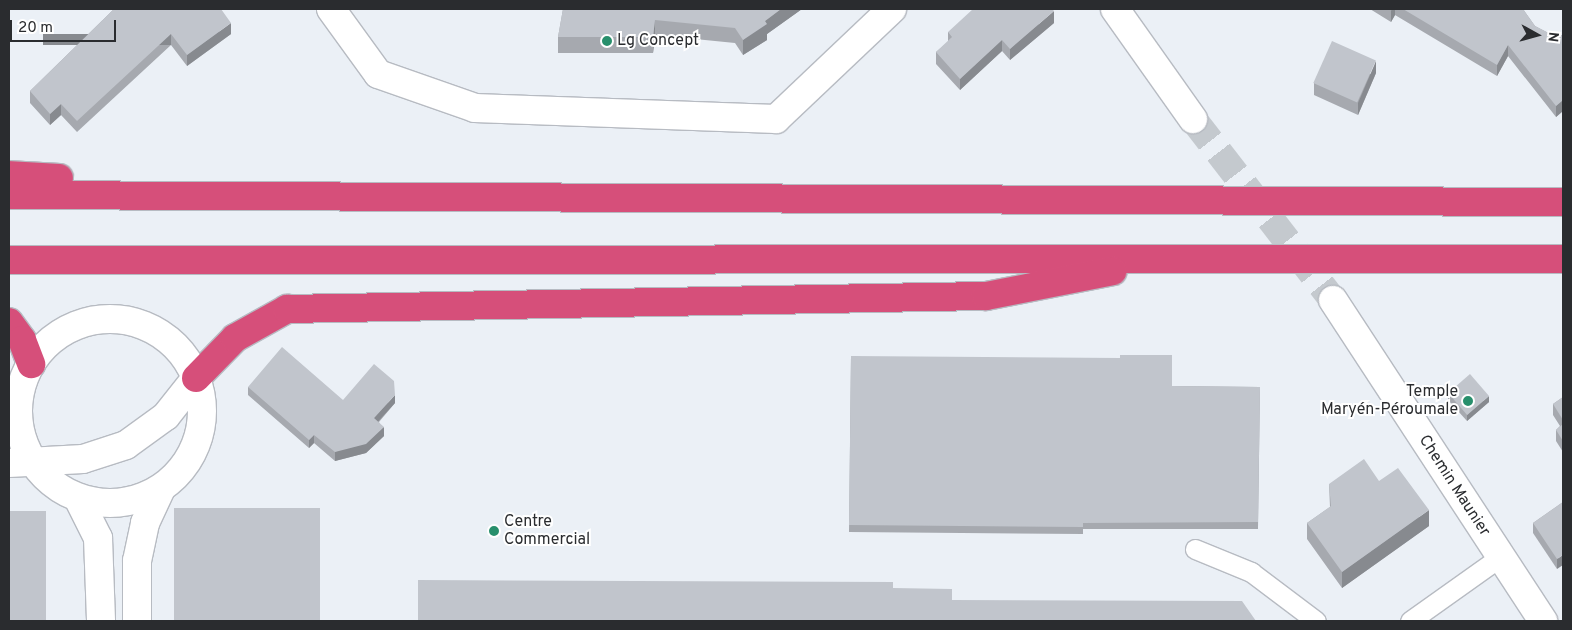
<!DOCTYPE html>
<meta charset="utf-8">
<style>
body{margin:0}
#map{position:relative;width:1572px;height:630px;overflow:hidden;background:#ebf0f6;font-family:Overpass,sans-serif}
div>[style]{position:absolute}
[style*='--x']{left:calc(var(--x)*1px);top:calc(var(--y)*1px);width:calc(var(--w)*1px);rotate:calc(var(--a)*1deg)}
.street-tunnel>*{height:28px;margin-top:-14px;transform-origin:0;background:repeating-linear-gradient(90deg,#c4c9ce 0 28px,transparent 0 42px)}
.roads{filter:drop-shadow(1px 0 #b7bbc2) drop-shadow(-1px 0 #b7bbc2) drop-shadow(0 1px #b7bbc2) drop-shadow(0 -1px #b7bbc2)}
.lane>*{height:19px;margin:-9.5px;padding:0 9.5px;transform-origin:9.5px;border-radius:9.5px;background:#fff}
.street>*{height:28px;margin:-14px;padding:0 14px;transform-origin:14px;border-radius:14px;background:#fff}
.street>.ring{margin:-14px;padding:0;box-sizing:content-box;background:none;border:28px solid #fff;border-radius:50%}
.highway>*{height:28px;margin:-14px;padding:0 14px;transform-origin:14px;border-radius:14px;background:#d64f7a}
.wall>*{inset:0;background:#a6a9af}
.shaded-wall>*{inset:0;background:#878a8f;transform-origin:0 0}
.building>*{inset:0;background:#c1c5cc;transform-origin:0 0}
.dots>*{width:14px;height:14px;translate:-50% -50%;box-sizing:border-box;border:2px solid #fff;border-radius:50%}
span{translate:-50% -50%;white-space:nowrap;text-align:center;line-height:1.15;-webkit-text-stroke:4px #fff;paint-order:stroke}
.poi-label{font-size:16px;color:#2a2c2f}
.left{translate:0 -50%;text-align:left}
.right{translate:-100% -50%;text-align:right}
.street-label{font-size:16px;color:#2a2c2f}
.frame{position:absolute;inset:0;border:10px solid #2a2c2f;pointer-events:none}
.north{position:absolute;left:1512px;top:10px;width:50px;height:50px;-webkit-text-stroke:4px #fff;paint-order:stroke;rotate:97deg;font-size:14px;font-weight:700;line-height:20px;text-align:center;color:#2a2c2f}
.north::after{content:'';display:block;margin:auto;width:18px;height:22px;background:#2a2c2f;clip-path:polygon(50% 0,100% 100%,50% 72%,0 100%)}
.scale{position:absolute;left:10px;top:20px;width:106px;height:22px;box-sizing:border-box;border:2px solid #2a2c2f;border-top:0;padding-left:6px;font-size:15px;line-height:18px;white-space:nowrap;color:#2a2c2f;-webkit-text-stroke:4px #fff;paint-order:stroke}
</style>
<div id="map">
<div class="street-tunnel">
<div style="--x:1193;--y:119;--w:229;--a:52.3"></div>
</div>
<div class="roads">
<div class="lane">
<div style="--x:1195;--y:549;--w:61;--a:22.3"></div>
<div style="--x:1251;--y:572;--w:81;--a:37"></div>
<div style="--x:1410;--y:621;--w:110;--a:-35.4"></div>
</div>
<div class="street">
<div style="--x:331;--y:9;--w:80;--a:54.1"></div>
<div style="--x:378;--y:74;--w:103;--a:19.3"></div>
<div style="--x:475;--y:108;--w:301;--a:2.1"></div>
<div style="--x:776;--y:119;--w:160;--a:-43.5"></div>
<div style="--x:1115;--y:9;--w:135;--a:54.7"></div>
<div style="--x:1333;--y:300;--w:384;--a:56.8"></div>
<div class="ring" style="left:18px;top:319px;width:156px;height:156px"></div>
<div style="--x:9;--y:463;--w:74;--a:-3.1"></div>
<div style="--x:83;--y:459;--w:45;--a:-18"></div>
<div style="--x:126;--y:445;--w:49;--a:-35.9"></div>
<div style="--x:166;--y:416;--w:48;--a:-51.7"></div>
<div style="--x:78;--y:498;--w:45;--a:63.4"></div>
<div style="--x:98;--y:538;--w:83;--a:87.9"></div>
<div style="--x:137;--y:621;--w:60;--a:-90"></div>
<div style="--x:137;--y:561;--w:39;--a:-78"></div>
<div style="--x:145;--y:523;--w:38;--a:-65"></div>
</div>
<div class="highway">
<div style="--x:9;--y:175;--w:50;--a:3.4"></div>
<div style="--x:9;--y:195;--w:1554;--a:0.26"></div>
<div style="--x:9;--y:260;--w:1554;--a:-0.04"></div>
<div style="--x:9;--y:322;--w:22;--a:54"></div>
<div style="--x:22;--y:340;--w:26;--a:69"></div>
<div style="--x:196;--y:378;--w:56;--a:-45.7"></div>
<div style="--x:235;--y:338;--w:60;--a:-29.1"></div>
<div style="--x:287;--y:309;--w:699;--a:-1.07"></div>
<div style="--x:986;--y:296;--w:129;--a:-11.1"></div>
</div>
</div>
<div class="wall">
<div style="clip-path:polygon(114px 9px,231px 34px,187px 66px,171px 45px,77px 132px,61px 115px,50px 125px,30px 103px,30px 91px)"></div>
<div style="clip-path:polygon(563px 9px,802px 9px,767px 34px,767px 40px,743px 55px,735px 43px,655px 35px,653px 53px,558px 53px,558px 37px)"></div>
<div style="clip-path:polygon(1370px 9px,1523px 9px,1535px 26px,1558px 38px,1563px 34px,1563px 111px,1556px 117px,1508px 56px,1497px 76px,1395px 15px,1391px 22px)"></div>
<div style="clip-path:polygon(1054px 23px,1010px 60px,1002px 51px,960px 90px,936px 64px,936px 52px,948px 42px,948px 32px)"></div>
<div style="clip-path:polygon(1376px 73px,1358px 115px,1314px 95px,1314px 83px)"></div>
<div style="clip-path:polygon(851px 356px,1172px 386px,1260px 387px,1258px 529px,1083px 529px,1083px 534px,849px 532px)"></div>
<div style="clip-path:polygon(248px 387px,343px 400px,395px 403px,379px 422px,384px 436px,366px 453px,335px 461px,314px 443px,309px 448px,248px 395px)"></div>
<div style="clip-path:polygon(1448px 393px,1489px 402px,1467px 421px,1448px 400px)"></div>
<div style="clip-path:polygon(1563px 397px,1563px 452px,1556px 441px,1556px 430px,1560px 426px,1553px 415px,1553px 404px)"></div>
<div style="clip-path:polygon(1379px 481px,1429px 526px,1342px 588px,1307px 539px,1307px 523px,1330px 507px,1329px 484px)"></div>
<div style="clip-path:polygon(1563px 502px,1557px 569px,1533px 533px,1533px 523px)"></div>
</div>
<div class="shaded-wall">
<div style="clip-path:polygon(781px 9px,802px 9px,767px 34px,767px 40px,743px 55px,743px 40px,765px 21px)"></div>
<div style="clip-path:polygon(1392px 9px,1395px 9px,1395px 15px,1391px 22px,1391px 11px)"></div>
<div style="clip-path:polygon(1054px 11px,1054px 23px,1010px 60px,1010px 49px)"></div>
<div style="clip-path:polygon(655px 20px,655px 35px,653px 53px,653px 37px)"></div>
<div style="clip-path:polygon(231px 23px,231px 34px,187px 66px,187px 55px)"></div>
<div style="left:171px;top:34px;width:11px;height:128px;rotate:90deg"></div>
<div style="clip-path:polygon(1002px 40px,1002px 51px,960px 90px,960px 79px)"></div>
<div style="clip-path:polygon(1508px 45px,1508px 56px,1497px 76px,1497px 65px)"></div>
<div style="clip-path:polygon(1376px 61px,1376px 73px,1358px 115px,1358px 103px)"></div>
<div style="clip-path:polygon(1563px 100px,1563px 111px,1556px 117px,1556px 106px)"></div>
<div style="clip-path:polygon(61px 104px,61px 115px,50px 125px,50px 114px)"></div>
<div style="clip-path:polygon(395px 395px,395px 403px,374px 426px,374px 418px)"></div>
<div style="clip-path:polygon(1489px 396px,1489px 402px,1467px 421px,1467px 415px)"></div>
<div style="clip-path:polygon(384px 427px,384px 436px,366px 453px,335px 461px,335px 452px)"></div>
<div style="clip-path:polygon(314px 435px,314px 443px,309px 448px,309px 440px)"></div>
<div style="clip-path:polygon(1429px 510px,1429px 526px,1342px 588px,1342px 572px)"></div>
<div style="clip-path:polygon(1563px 555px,1563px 565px,1557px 569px,1557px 559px)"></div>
</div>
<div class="building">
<div style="clip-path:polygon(114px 9px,221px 9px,231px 23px,187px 55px,171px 34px,77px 121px,61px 104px,50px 114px,30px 91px)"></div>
<div style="clip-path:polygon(563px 9px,781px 9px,765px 21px,767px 24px,743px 40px,735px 28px,655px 20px,653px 37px,558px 37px)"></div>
<div style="clip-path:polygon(973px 9px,1052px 9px,1054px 11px,1010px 49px,1002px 40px,960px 79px,936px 52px,952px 37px,948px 32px)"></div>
<div style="clip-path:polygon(1403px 9px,1523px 9px,1535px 26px,1558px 38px,1563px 34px,1563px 100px,1556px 106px,1508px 45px,1497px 65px)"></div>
<div style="left:1332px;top:41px;width:48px;height:46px;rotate:24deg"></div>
<div style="clip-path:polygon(282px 347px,343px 400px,374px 364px,394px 381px,395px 395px,374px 418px,384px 427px,366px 444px,335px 452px,314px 435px,309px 440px,248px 387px)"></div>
<div style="clip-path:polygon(1120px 355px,1172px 355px,1172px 386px,1260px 387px,1258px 522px,1083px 523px,1083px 527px,849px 525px,851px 356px,1120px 358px)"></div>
<div style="left:1470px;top:374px;width:29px;height:29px;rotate:49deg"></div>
<div style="clip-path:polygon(1563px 397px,1563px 420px,1553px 404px)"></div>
<div style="clip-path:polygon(1563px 424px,1563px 441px,1556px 430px)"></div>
<div style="clip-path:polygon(1364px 459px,1379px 481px,1398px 468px,1429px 510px,1342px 572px,1307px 523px,1331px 506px,1329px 484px)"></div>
<div style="clip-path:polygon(1563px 502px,1563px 555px,1557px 559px,1533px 523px)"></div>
<div style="left:174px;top:508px;width:146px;height:113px"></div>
<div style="left:9px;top:511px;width:37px;height:110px"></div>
<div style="clip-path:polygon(418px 580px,893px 582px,893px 588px,952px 589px,952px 600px,1242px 601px,1256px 621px,418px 621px)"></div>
</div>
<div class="dots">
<div style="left:607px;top:41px;background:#288f6c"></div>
<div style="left:1468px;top:401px;background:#288f6c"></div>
<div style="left:494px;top:531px;background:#288f6c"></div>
</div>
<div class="poi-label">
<span class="left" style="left:617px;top:41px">Lg Concept</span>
<span class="right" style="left:1458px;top:401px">Temple<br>Maryén-Péroumale</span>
<span class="left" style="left:504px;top:531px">Centre<br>Commercial</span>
</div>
<div class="street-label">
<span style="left:1454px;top:486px;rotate:57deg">Chemin Maunier</span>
</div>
<div class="frame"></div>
<div class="north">N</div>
<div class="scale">20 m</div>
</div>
